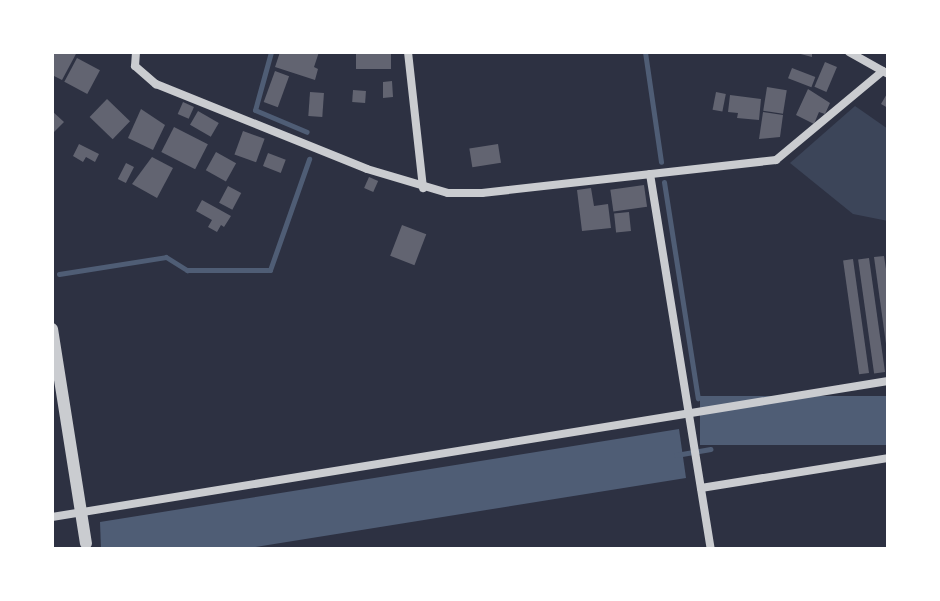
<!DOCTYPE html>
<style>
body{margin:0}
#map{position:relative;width:940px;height:601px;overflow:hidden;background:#2d3142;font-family:Cabin,sans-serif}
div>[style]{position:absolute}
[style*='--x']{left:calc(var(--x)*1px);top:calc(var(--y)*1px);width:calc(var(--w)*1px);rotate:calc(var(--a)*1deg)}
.green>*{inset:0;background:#3c4559}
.water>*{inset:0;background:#4f5d75;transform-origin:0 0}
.stream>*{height:5px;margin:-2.5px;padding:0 2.5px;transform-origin:2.5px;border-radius:2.5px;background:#4f5d75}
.building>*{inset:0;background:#626471;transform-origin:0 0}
.minor>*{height:8px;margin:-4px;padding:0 4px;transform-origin:4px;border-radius:4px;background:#caccd0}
.tertiary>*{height:12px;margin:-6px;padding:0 6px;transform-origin:6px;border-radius:6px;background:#caccd0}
span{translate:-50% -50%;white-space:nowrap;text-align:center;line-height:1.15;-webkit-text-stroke:6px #fff;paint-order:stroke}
.frame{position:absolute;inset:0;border:54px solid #fff;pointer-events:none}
</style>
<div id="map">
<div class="green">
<div style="clip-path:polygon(855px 106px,888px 129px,888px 221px,853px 214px,790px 163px)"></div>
</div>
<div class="water">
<div style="left:888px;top:396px;width:49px;height:188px;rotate:90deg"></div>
<div style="clip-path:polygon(679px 429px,686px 478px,243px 549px,101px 549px,100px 522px)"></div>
</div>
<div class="stream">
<div style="--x:271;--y:52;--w:60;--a:105.4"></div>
<div style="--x:255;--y:110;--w:56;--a:22.9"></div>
<div style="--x:645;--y:52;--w:111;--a:81.7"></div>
<div style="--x:664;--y:182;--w:219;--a:81.1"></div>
<div style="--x:59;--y:274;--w:108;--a:-9"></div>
<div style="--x:166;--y:257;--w:25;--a:32"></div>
<div style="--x:187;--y:270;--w:83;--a:0"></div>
<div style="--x:270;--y:270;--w:118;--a:-70.6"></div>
<div style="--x:676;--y:455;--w:35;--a:-10"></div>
</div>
<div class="building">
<div style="clip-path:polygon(52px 52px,77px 52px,62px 80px,52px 75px)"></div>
<div style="clip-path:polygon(280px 52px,319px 52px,314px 67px,318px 69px,315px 80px,275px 67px)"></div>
<div style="left:356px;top:52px;width:35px;height:17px"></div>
<div style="clip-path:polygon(793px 52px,812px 52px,812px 57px)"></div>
<div style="left:77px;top:58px;width:26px;height:27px;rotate:28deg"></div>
<div style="left:825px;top:62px;width:13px;height:27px;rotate:23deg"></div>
<div style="left:792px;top:68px;width:25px;height:11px;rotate:21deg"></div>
<div style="left:275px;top:71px;width:15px;height:33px;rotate:20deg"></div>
<div style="clip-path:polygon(392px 81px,393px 97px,383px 98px,383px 82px)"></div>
<div style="left:767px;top:87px;width:20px;height:24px;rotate:9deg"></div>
<div style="clip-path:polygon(808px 89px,830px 103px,825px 114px,819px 112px,814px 124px,796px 115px)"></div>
<div style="left:353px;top:90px;width:13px;height:12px;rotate:4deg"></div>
<div style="left:310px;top:92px;width:14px;height:24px;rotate:4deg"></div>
<div style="left:716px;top:92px;width:10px;height:18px;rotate:11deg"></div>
<div style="clip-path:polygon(888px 92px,888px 108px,881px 104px)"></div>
<div style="clip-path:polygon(730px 95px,761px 99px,759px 120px,737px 118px,738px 113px,728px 112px)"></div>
<div style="left:107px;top:99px;width:32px;height:25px;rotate:44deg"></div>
<div style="left:183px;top:102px;width:12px;height:13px;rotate:24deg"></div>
<div style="clip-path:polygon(141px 109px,165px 125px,153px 150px,128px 138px)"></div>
<div style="clip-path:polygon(52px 111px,64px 122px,52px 134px)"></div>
<div style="left:198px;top:111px;width:24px;height:16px;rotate:30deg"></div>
<div style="clip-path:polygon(763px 112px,783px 115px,780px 137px,759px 139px)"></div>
<div style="left:174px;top:127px;width:38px;height:28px;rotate:27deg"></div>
<div style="left:243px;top:131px;width:23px;height:25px;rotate:20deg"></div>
<div style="clip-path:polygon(79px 144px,99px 154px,95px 162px,86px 157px,83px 162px,73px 156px)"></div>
<div style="left:498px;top:144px;width:19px;height:29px;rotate:81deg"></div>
<div style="left:216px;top:152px;width:23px;height:21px;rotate:29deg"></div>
<div style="left:268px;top:153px;width:19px;height:14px;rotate:21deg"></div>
<div style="clip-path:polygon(152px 157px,173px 168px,157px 198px,132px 184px)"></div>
<div style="left:126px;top:163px;width:9px;height:18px;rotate:27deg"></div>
<div style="left:369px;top:177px;width:10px;height:12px;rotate:24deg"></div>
<div style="left:644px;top:185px;width:22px;height:34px;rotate:82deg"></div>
<div style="left:228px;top:186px;width:15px;height:19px;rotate:28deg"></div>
<div style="clip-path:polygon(591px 188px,594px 206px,608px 204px,611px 228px,582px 231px,577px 190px)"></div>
<div style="clip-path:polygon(202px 200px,231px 216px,224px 227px,221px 225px,217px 232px,208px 227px,212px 220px,196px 211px)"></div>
<div style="left:629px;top:212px;width:19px;height:15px;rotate:84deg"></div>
<div style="left:402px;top:225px;width:26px;height:33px;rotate:21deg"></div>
<div style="clip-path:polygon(884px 256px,888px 282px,886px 344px,874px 257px)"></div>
<div style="left:869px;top:258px;width:115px;height:11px;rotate:82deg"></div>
<div style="left:853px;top:259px;width:115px;height:10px;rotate:82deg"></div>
</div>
<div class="minor">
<div style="--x:136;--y:52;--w:14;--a:94"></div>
<div style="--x:135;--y:66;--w:28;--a:41"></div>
<div style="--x:156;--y:84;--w:227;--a:21.9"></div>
<div style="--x:367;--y:169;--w:84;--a:16.5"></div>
<div style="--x:448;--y:193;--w:34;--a:0"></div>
<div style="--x:482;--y:193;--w:296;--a:-6.4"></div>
<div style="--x:776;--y:160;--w:139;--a:-39.8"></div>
<div style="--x:408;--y:52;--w:137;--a:83.7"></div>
<div style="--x:849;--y:52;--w:45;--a:29.4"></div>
<div style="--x:650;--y:174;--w:380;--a:80.8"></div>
<div style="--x:701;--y:488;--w:189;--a:-9.1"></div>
<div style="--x:52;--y:517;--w:847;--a:-9.24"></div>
</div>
<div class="tertiary">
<div style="--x:52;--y:329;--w:217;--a:81"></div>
</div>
<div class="frame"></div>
</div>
